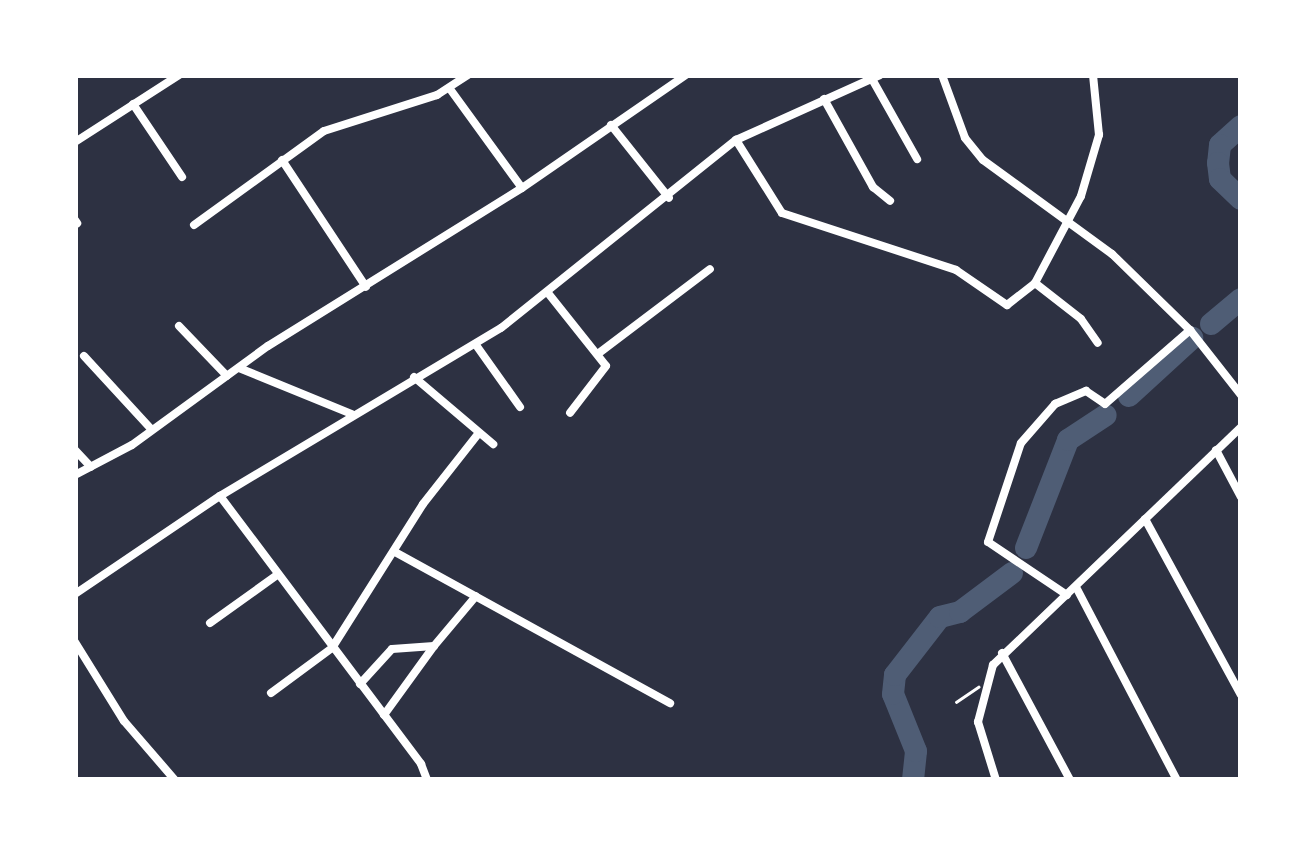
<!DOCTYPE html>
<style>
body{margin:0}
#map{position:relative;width:1316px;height:855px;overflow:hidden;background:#2d3142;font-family:Arial,sans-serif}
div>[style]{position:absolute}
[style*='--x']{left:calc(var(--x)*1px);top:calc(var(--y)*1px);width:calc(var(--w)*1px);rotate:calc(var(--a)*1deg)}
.river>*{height:22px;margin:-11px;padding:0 11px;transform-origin:11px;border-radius:11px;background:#4f5d75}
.path>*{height:2.5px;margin:-1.25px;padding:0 1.25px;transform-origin:1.25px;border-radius:1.25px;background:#fff}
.minor>*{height:8px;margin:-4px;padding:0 4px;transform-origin:4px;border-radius:4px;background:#fff}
span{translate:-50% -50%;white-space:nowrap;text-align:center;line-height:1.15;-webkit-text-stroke:10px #fff;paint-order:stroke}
.frame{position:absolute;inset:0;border:78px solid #fff;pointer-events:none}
</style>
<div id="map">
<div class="river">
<div style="--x:1241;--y:126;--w:28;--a:138"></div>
<div style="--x:1220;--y:145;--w:18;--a:96"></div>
<div style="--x:1218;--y:163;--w:16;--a:83"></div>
<div style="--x:1220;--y:179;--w:29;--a:44"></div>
<div style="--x:1211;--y:324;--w:39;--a:-40"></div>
<div style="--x:1129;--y:396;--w:86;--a:-42.6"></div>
<div style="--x:1026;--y:548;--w:116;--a:-68.7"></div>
<div style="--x:1068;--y:440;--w:45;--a:-33.3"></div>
<div style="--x:913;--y:780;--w:29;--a:-84"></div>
<div style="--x:916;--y:751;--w:61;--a:-112"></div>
<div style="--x:893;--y:694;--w:19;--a:-84"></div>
<div style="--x:895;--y:675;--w:73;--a:-52.2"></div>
<div style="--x:940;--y:617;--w:21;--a:-14"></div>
<div style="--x:960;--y:612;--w:65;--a:-36.9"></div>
</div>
<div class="path">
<div style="--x:956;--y:702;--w:27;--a:-34"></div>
</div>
<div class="minor">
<div style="--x:942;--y:75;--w:67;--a:69.9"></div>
<div style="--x:965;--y:138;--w:28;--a:51"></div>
<div style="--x:983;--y:160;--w:160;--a:36.1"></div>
<div style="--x:1112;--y:254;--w:109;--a:44.3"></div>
<div style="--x:1190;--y:330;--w:83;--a:51.9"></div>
<div style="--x:872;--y:79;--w:92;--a:60.6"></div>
<div style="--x:450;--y:89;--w:122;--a:54"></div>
<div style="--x:824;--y:99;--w:101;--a:60.9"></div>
<div style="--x:873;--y:187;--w:22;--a:39"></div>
<div style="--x:133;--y:104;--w:88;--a:56.1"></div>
<div style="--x:611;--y:125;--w:93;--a:51.5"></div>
<div style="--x:736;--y:140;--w:86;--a:57.8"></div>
<div style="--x:782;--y:213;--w:183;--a:18.1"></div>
<div style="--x:956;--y:270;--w:62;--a:34.5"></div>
<div style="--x:1007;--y:305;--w:36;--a:-38"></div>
<div style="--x:1035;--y:283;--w:98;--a:-62.1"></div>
<div style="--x:1081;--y:196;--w:64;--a:-73.6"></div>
<div style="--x:1099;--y:135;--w:60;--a:-95.7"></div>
<div style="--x:75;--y:142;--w:124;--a:-32.8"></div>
<div style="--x:282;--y:160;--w:152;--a:56.5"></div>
<div style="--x:75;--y:220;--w:4;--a:56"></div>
<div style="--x:194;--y:225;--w:160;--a:-35.9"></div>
<div style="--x:324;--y:131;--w:119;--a:-17.7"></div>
<div style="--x:437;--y:95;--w:37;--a:-33"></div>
<div style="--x:1035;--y:283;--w:58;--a:38"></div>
<div style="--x:1081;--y:319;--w:29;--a:55"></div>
<div style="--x:548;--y:293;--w:93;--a:51.5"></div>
<div style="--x:606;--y:366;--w:59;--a:127.5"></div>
<div style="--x:179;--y:326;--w:69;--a:46.2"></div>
<div style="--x:476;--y:345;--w:76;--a:54.6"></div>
<div style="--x:599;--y:353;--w:139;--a:-37.1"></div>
<div style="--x:84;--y:356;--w:100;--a:47.4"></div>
<div style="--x:239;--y:368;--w:122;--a:22.2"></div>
<div style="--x:414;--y:377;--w:104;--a:40.3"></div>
<div style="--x:75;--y:450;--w:23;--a:47"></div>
<div style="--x:1216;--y:450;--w:53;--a:62"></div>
<div style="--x:75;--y:475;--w:64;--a:-27.8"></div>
<div style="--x:132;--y:445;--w:168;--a:-36.1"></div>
<div style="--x:268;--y:346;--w:299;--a:-31.9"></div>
<div style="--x:522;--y:188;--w:199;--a:-34.6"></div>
<div style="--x:220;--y:496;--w:335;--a:53.1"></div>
<div style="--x:421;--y:764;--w:17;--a:69"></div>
<div style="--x:1145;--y:519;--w:200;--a:61.4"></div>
<div style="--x:395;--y:552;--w:314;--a:28.8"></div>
<div style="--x:1076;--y:587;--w:218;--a:62.4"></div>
<div style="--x:75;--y:594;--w:175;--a:-34.1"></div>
<div style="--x:220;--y:496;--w:327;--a:-30.9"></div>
<div style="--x:501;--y:328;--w:301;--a:-38.7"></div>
<div style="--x:736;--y:140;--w:158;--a:-24.3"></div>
<div style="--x:1067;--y:595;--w:95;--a:-146.1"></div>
<div style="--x:988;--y:542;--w:104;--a:-71.6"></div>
<div style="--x:1021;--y:443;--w:52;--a:-48.9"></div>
<div style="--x:1055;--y:404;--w:34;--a:-23"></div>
<div style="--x:1086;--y:391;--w:23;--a:34"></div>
<div style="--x:1105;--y:404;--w:113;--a:-41"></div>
<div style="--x:210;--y:623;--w:82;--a:-35.6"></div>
<div style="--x:75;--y:642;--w:93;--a:58.2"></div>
<div style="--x:124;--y:721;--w:78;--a:49.2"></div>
<div style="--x:1002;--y:653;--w:144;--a:61.8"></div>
<div style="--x:360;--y:684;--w:47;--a:-47.6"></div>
<div style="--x:392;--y:649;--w:42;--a:-4.1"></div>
<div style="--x:434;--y:646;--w:65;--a:-50"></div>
<div style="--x:271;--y:693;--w:76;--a:-36.4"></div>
<div style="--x:332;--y:648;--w:170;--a:-57.7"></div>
<div style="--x:423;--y:504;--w:89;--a:-51.8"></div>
<div style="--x:384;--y:715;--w:85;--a:-54.1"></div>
<div style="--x:996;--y:780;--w:61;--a:-107.2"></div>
<div style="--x:978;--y:722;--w:59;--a:-75.3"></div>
<div style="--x:993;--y:665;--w:344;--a:-43.8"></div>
</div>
<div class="frame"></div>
</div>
